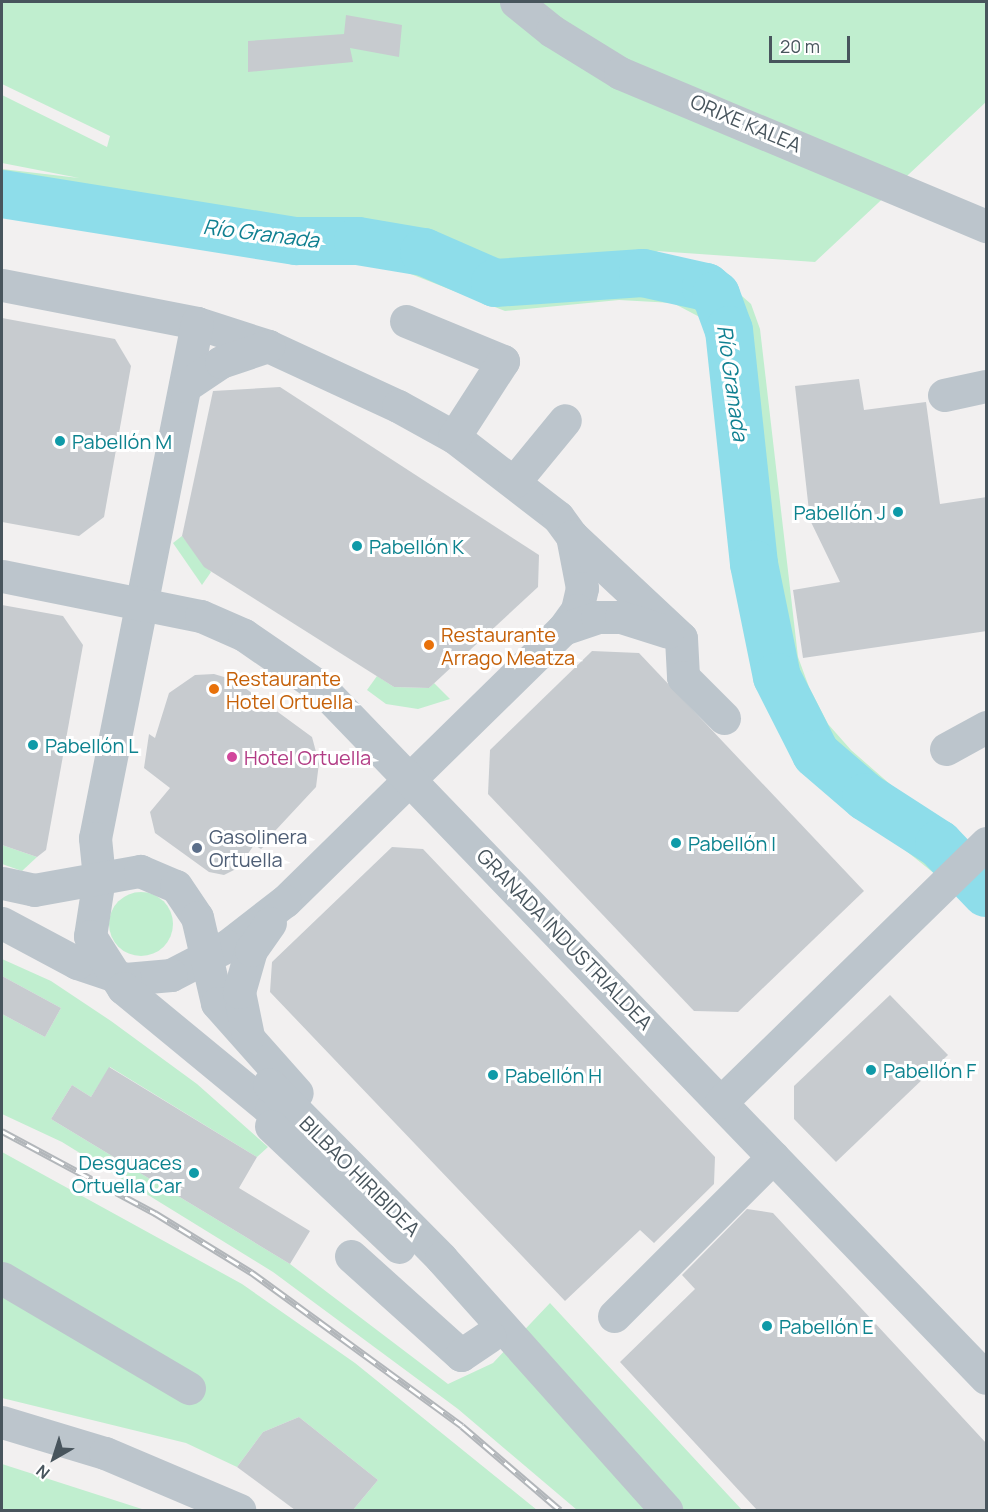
<!DOCTYPE html>
<meta charset="utf-8">
<style>
body{margin:0}
#map{position:relative;width:988px;height:1512px;overflow:hidden;background:#f2f0f0;font-family:Manrope,sans-serif}
div>[style]{position:absolute}
[style*='--x']{left:calc(var(--x)*1px);top:calc(var(--y)*1px);width:calc(var(--w)*1px);rotate:calc(var(--a)*1deg)}
.green>*{inset:0;background:#c0eecf}
.round{border-radius:50%}
.river>*{height:48px;margin:-24px;padding:0 24px;transform-origin:24px;border-radius:24px;background:#8eddea}
.building>*{inset:0;background:#c7cbcf}
.minor>*{height:33px;margin:-16.5px;padding:0 16.5px;transform-origin:16.5px;border-radius:16.5px;background:#bcc5cc}
.rail>*{height:7px;margin-top:-3.5px;transform-origin:0;background:repeating-linear-gradient(90deg,#fff 0 14px,#b2b6ba 0 28px);box-sizing:border-box;border-block:2px solid #b2b6ba}
.dots>*{width:16px;height:16px;translate:-50% -50%;box-sizing:border-box;border:3px solid #fff;border-radius:50%}
span{translate:-50% -50%;white-space:nowrap;text-align:center;line-height:1.15;-webkit-text-stroke:6px #fff;paint-order:stroke}
.street-label{font-size:20px;color:#48555d}
.culture-label{font-size:20px;color:#0d838f}
.left{translate:0 -50%;text-align:left}
.right{translate:-100% -50%;text-align:right}
.food-label{font-size:20px;color:#c56008}
.hotel-label{font-size:20px;color:#b23c85}
.service-label{font-size:20px;color:#4e5e75}
.water-label{font-size:21px;color:#108091;font-style:italic}
.frame{position:absolute;inset:0;border:3px solid #48555d;pointer-events:none}
.north{position:absolute;left:24px;top:1428px;width:60px;height:60px;-webkit-text-stroke:4px #fff;paint-order:stroke;rotate:219deg;font-size:16px;font-weight:700;line-height:24px;text-align:center;color:#48555d}
.north::after{content:'';display:block;margin:auto;width:21px;height:27px;background:#48555d;clip-path:polygon(50% 0,100% 100%,50% 72%,0 100%)}
.scale{position:absolute;left:769px;top:36px;width:81px;height:27px;box-sizing:border-box;border:3px solid #48555d;border-top:0;padding-left:8px;font-size:18px;line-height:21px;white-space:nowrap;color:#48555d;-webkit-text-stroke:4px #fff;paint-order:stroke}
</style>
<div id="map">
<div class="green">
<div style="clip-path:polygon(2px 2px,986px 2px,986px 102px,815px 262px,656px 251px,726px 282px,751px 304px,760px 329px,798px 657px,809px 687px,828px 724px,851px 750px,986px 868px,986px 915px,809px 773px,761px 693px,744px 613px,720px 351px,711px 323px,673px 303px,619px 300px,505px 311px,398px 269px,2px 206px,2px 169px,79px 178px,2px 163px,2px 95px,107px 147px,110px 136px,2px 84px)"></div>
<div style="clip-path:polygon(182px 536px,211px 572px,202px 585px,173px 543px)"></div>
<div style="clip-path:polygon(377px 676px,394px 687px,429px 688px,434px 683px,450px 699px,418px 709px,386px 704px,367px 690px)"></div>
<div style="clip-path:polygon(2px 845px,37px 857px,22px 871px,2px 864px)"></div>
<div class="round" style="left:109px;top:892px;width:64px;height:64px"></div>
<div style="clip-path:polygon(2px 959px,51px 981px,111px 1021px,197px 1084px,268px 1147px,257px 1157px,110px 1067px,91px 1097px,72px 1085px,51px 1119px,290px 1264px,448px 1384px,493px 1363px,550px 1303px,742px 1510px,577px 1510px,458px 1409px,273px 1272px,62px 1142px,2px 1114px,2px 1014px,45px 1037px,61px 1008px,2px 976px)"></div>
<div style="clip-path:polygon(2px 1152px,242px 1284px,355px 1363px,537px 1510px,353px 1510px,378px 1480px,299px 1417px,263px 1432px,237px 1467px,186px 1443px,2px 1398px)"></div>
<div style="clip-path:polygon(2px 1464px,145px 1510px,2px 1510px)"></div>
</div>
<div class="river">
<div style="--x:2;--y:194;--w:298;--a:9.1"></div>
<div style="--x:296;--y:241;--w:62;--a:0"></div>
<div style="--x:358;--y:241;--w:67;--a:9.5"></div>
<div style="--x:424;--y:252;--w:77;--a:23.6"></div>
<div style="--x:495;--y:283;--w:148;--a:-3.9"></div>
<div style="--x:643;--y:273;--w:65;--a:12.5"></div>
<div style="--x:706;--y:287;--w:13;--a:39"></div>
<div style="--x:716;--y:295;--w:37;--a:70"></div>
<div style="--x:729;--y:330;--w:235;--a:83.9"></div>
<div style="--x:754;--y:564;--w:115;--a:78.5"></div>
<div style="--x:777;--y:677;--w:86;--a:63.1"></div>
<div style="--x:816;--y:754;--w:66;--a:40.7"></div>
<div style="--x:866;--y:797;--w:87;--a:32.8"></div>
<div style="--x:939;--y:844;--w:68;--a:46.2"></div>
</div>
<div class="building">
<div style="clip-path:polygon(346px 15px,402px 25px,399px 57px,350px 48px,353px 62px,248px 72px,248px 41px,344px 34px)"></div>
<div style="clip-path:polygon(2px 318px,115px 339px,131px 366px,104px 517px,79px 536px,2px 522px)"></div>
<div style="clip-path:polygon(859px 379px,864px 410px,926px 402px,940px 504px,987px 497px,987px 631px,803px 658px,793px 590px,840px 582px,810px 520px,795px 386px)"></div>
<div style="clip-path:polygon(280px 387px,539px 555px,538px 587px,429px 688px,394px 687px,204px 567px,182px 536px,213px 391px)"></div>
<div style="clip-path:polygon(2px 605px,63px 616px,83px 645px,46px 850px,37px 857px,2px 845px)"></div>
<div style="clip-path:polygon(592px 651px,639px 653px,864px 891px,738px 1012px,694px 1011px,488px 794px,490px 750px)"></div>
<div style="clip-path:polygon(214px 674px,234px 680px,312px 737px,319px 763px,316px 787px,275px 831px,279px 834px,261px 849px,254px 845px,238px 868px,224px 875px,209px 872px,155px 833px,150px 812px,170px 788px,144px 768px,149px 734px,155px 738px,169px 693px,195px 675px)"></div>
<div style="clip-path:polygon(392px 847px,423px 849px,715px 1157px,714px 1184px,654px 1243px,640px 1230px,565px 1301px,270px 992px,272px 962px)"></div>
<div style="clip-path:polygon(2px 976px,61px 1008px,45px 1037px,2px 1014px)"></div>
<div style="clip-path:polygon(890px 995px,948px 1055px,836px 1162px,794px 1119px,794px 1086px)"></div>
<div style="clip-path:polygon(109px 1067px,257px 1157px,239px 1188px,310px 1231px,290px 1264px,51px 1119px,72px 1085px,91px 1097px)"></div>
<div style="clip-path:polygon(747px 1209px,773px 1213px,987px 1444px,987px 1510px,757px 1510px,620px 1362px,695px 1289px,682px 1275px)"></div>
<div style="clip-path:polygon(299px 1417px,378px 1480px,353px 1510px,295px 1510px,237px 1467px,263px 1432px)"></div>
</div>
<div class="minor">
<div style="--x:516;--y:2;--w:46;--a:38.9"></div>
<div style="--x:552;--y:31;--w:80;--a:31.7"></div>
<div style="--x:620;--y:73;--w:397;--a:22.7"></div>
<div style="--x:2;--y:285;--w:199;--a:11"></div>
<div style="--x:197;--y:323;--w:75;--a:17.9"></div>
<div style="--x:268;--y:346;--w:143;--a:24.8"></div>
<div style="--x:398;--y:406;--w:64;--a:29"></div>
<div style="--x:454;--y:437;--w:131;--a:37.6"></div>
<div style="--x:558;--y:517;--w:24;--a:54"></div>
<div style="--x:572;--y:536;--w:53;--a:79.1"></div>
<div style="--x:582;--y:588;--w:23;--a:103"></div>
<div style="--x:577;--y:610;--w:24;--a:126"></div>
<div style="--x:563;--y:629;--w:389;--a:135.6"></div>
<div style="--x:285;--y:901;--w:73;--a:142.2"></div>
<div style="--x:227;--y:946;--w:63;--a:152.6"></div>
<div style="--x:171;--y:975;--w:46;--a:175"></div>
<div style="--x:125;--y:979;--w:51;--a:-161.6"></div>
<div style="--x:77;--y:963;--w:85;--a:-151.9"></div>
<div style="--x:406;--y:321;--w:105;--a:22.4"></div>
<div style="--x:503;--y:361;--w:90;--a:122.8"></div>
<div style="--x:197;--y:323;--w:525;--a:101.2"></div>
<div style="--x:95;--y:838;--w:40;--a:84.3"></div>
<div style="--x:99;--y:878;--w:59;--a:98.8"></div>
<div style="--x:90;--y:936;--w:62;--a:57.6"></div>
<div style="--x:123;--y:988;--w:192;--a:39.5"></div>
<div style="--x:271;--y:1110;--w:33;--a:61"></div>
<div style="--x:185;--y:386;--w:43;--a:-33.7"></div>
<div style="--x:221;--y:362;--w:50;--a:-18.8"></div>
<div style="--x:944;--y:395;--w:43;--a:-12.1"></div>
<div style="--x:514;--y:482;--w:80;--a:-50.6"></div>
<div style="--x:572;--y:536;--w:149;--a:43.1"></div>
<div style="--x:681;--y:638;--w:39;--a:87"></div>
<div style="--x:683;--y:677;--w:58;--a:45"></div>
<div style="--x:2;--y:576;--w:203;--a:11.4"></div>
<div style="--x:201;--y:616;--w:47;--a:23.8"></div>
<div style="--x:244;--y:635;--w:93;--a:34.5"></div>
<div style="--x:321;--y:688;--w:958;--a:46.06"></div>
<div style="--x:563;--y:629;--w:36;--a:-19"></div>
<div style="--x:597;--y:617;--w:24;--a:0"></div>
<div style="--x:621;--y:617;--w:49;--a:17.7"></div>
<div style="--x:946;--y:749;--w:46;--a:-28.8"></div>
<div style="--x:2;--y:883;--w:33;--a:12"></div>
<div style="--x:34;--y:890;--w:108;--a:-10.2"></div>
<div style="--x:140;--y:871;--w:39;--a:23"></div>
<div style="--x:176;--y:886;--w:37;--a:56"></div>
<div style="--x:197;--y:917;--w:88;--a:76.9"></div>
<div style="--x:217;--y:1003;--w:120;--a:48.4"></div>
<div style="--x:248;--y:1036;--w:45;--a:-101.6"></div>
<div style="--x:239;--y:992;--w:44;--a:-74.1"></div>
<div style="--x:251;--y:950;--w:33;--a:-55"></div>
<div style="--x:269;--y:1084;--w:245;--a:45.3"></div>
<div style="--x:441;--y:1258;--w:338;--a:48.2"></div>
<div style="--x:721;--y:1102;--w:371;--a:-44.3"></div>
<div style="--x:271;--y:1126;--w:176;--a:43.4"></div>
<div style="--x:351;--y:1256;--w:148;--a:42"></div>
<div style="--x:461;--y:1355;--w:34;--a:-34"></div>
<div style="--x:2;--y:1278;--w:217;--a:30.5"></div>
<div style="--x:614;--y:1316;--w:225;--a:-45"></div>
<div style="--x:2;--y:1422;--w:108;--a:16.8"></div>
<div style="--x:105;--y:1453;--w:146;--a:23"></div>
</div>
<div class="rail">
<div style="--x:2;--y:1131;--w:174;--a:28.2"></div>
<div style="--x:155;--y:1213;--w:113;--a:31.6"></div>
<div style="--x:251;--y:1272;--w:261;--a:36.1"></div>
<div style="--x:462;--y:1426;--w:129;--a:40.6"></div>
</div>
<div class="dots">
<div style="left:60px;top:441px;background:#0f9aa8"></div>
<div style="left:898px;top:512px;background:#0f9aa8"></div>
<div style="left:357px;top:546px;background:#0f9aa8"></div>
<div style="left:429px;top:645px;background:#e8710a"></div>
<div style="left:214px;top:689px;background:#e8710a"></div>
<div style="left:33px;top:745px;background:#0f9aa8"></div>
<div style="left:232px;top:757px;background:#d1479c"></div>
<div style="left:676px;top:843px;background:#0f9aa8"></div>
<div style="left:197px;top:848px;background:#5c6f8a"></div>
<div style="left:871px;top:1070px;background:#0f9aa8"></div>
<div style="left:493px;top:1075px;background:#0f9aa8"></div>
<div style="left:194px;top:1173px;background:#0f9aa8"></div>
<div style="left:767px;top:1326px;background:#0f9aa8"></div>
</div>
<div class="street-label">
<span style="left:746px;top:123px;rotate:23deg">ORIXE KALEA</span>
<span style="left:565px;top:939px;rotate:46deg">GRANADA INDUSTRIALDEA</span>
<span style="left:360px;top:1176px;rotate:45deg">BILBAO HIRIBIDEA</span>
</div>
<div class="culture-label">
<span class="left" style="left:72px;top:441px">Pabellón M</span>
<span class="right" style="left:886px;top:512px">Pabellón J</span>
<span class="left" style="left:369px;top:546px">Pabellón K</span>
<span class="left" style="left:45px;top:745px">Pabellón L</span>
<span class="left" style="left:688px;top:843px">Pabellón I</span>
<span class="left" style="left:883px;top:1070px">Pabellón F</span>
<span class="left" style="left:505px;top:1075px">Pabellón H</span>
<span class="right" style="left:182px;top:1174px">Desguaces<br>Ortuella Car</span>
<span class="left" style="left:779px;top:1326px">Pabellón E</span>
</div>
<div class="food-label">
<span class="left" style="left:441px;top:646px">Restaurante<br>Arrago Meatza</span>
<span class="left" style="left:226px;top:690px">Restaurante<br>Hotel Ortuella</span>
</div>
<div class="hotel-label">
<span class="left" style="left:244px;top:757px">Hotel Ortuella</span>
</div>
<div class="service-label">
<span class="left" style="left:209px;top:848px">Gasolinera<br>Ortuella</span>
</div>
<div class="water-label">
<span style="left:261px;top:233px;rotate:7deg">Río Granada</span>
<span style="left:733px;top:383px;rotate:82deg">Río Granada</span>
</div>
<div class="frame"></div>
<div class="north">N</div>
<div class="scale">20 m</div>
</div>
